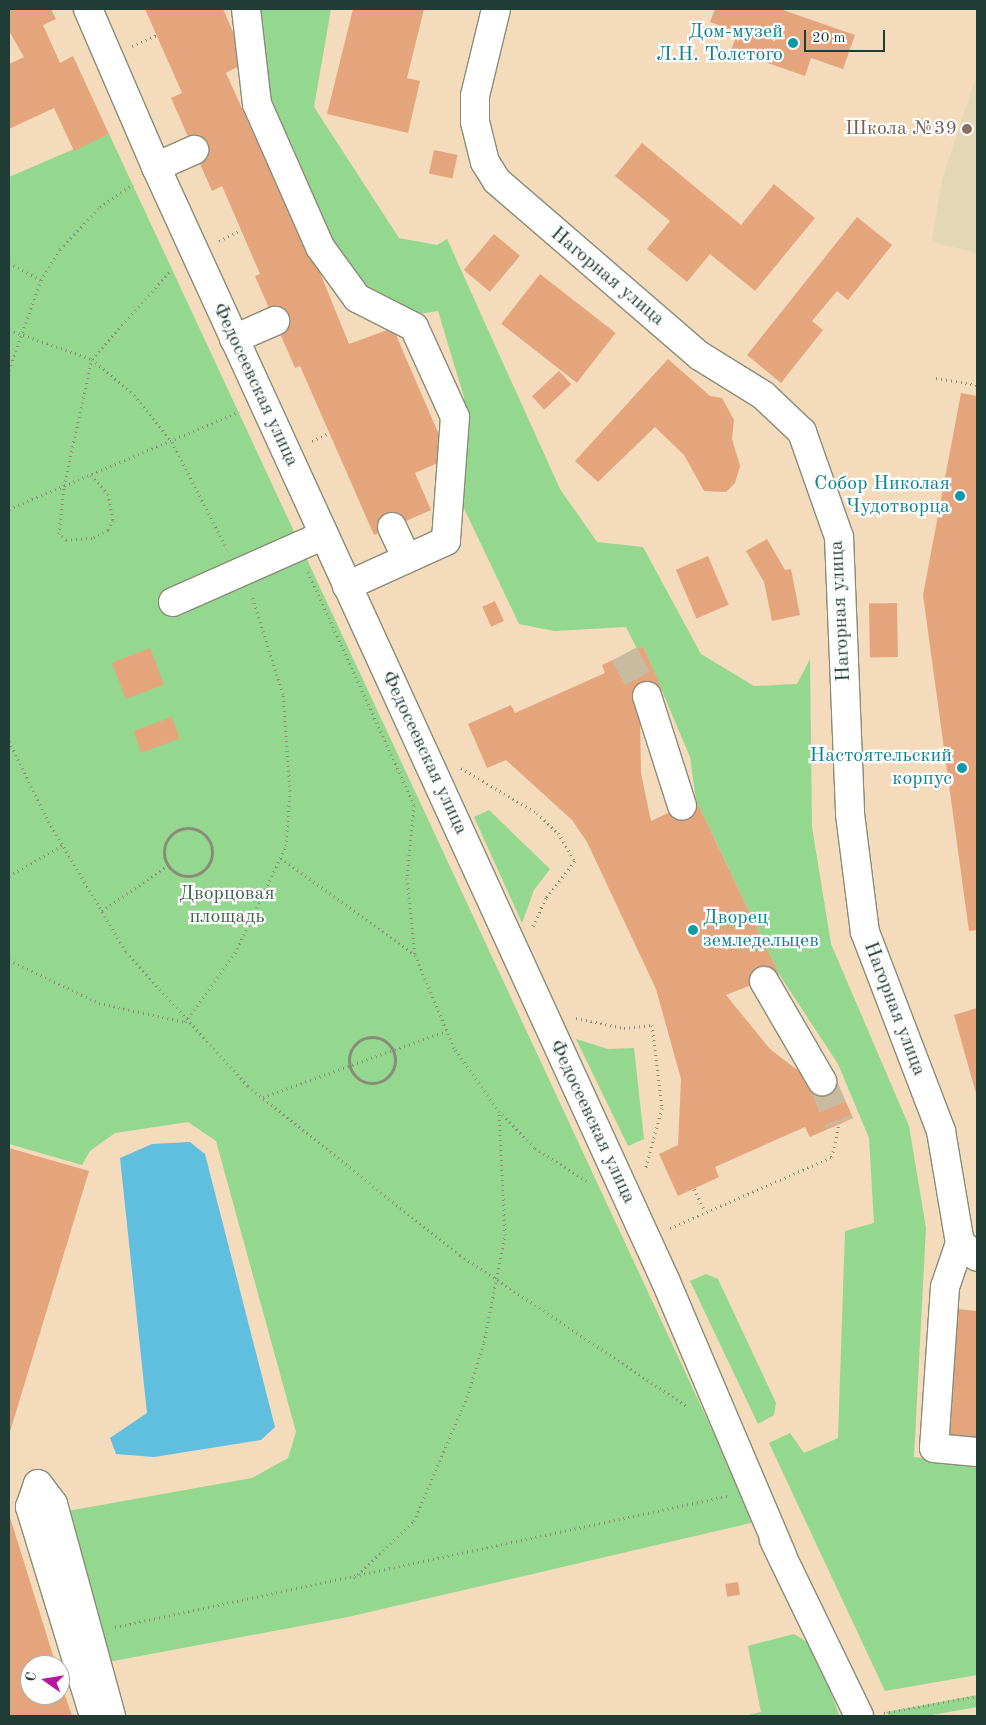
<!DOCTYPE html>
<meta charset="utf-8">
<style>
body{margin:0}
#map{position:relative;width:986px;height:1725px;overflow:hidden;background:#f3dbbb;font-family:"Old Standard TT",serif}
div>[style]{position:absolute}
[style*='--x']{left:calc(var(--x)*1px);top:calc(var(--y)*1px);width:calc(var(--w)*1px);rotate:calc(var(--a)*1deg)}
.built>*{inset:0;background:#e3d7b7}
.green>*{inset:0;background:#94d78f}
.water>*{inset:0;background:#60bede}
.building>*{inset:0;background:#e5a57c;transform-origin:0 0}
.minor-tunnel>*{height:28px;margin-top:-14px;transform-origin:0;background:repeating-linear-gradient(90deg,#c9bba0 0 28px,transparent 0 42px)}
.path>*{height:3px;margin-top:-1.5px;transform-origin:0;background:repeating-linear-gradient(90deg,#898c78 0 1px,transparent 0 5px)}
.path>.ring{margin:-1.5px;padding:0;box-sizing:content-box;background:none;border:3px solid #898c78;border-radius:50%}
.roads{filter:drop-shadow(1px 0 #898c78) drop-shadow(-1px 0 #898c78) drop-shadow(0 1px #898c78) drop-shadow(0 -1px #898c78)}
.minor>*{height:28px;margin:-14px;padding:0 14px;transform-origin:14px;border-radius:14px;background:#fff}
.dots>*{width:14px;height:14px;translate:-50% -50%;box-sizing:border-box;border:2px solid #fff;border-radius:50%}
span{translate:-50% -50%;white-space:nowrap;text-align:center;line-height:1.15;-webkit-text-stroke:4.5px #fff;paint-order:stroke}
.culture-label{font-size:20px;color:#0d838f}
.right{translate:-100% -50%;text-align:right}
.left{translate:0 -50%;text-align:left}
.education-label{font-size:20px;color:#785e54}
.street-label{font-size:20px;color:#1f3d34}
.park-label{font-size:20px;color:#3c644b}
.frame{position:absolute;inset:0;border:10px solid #1f3d34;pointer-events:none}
.north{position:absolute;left:20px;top:1655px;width:50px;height:50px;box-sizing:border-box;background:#fff;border:1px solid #a5b1ae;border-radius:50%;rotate:283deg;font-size:14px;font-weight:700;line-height:20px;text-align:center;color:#1f3d34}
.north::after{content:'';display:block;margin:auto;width:18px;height:22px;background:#b5179e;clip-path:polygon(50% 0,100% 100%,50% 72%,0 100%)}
.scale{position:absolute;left:804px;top:30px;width:81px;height:22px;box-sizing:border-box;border:2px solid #1f3d34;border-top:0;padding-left:6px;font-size:15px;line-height:18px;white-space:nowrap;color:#1f3d34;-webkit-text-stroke:4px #fff;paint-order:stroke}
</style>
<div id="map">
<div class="built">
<div style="clip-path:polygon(977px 74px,977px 253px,932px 242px,942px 180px)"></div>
</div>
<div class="green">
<div style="clip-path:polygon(256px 9px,331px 9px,314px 107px,399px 238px,437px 245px,447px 239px,560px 489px,597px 542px,643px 547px,701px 654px,754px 686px,797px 684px,810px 659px,812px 827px,831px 944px,909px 1126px,926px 1228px,914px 1457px,977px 1465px,977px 1675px,885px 1691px,769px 1443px,790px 1433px,804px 1453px,838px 1438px,845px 1231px,874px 1223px,869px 1138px,838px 1064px,779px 974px,696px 800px,690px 757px,643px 646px,637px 649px,626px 627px,554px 631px,519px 624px,461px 502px,464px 397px,438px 311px,413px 315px,371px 290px,342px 260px,271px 115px)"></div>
<div style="clip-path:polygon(109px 134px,755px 1522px,348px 1617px,108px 1662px,62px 1512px,252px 1478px,288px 1458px,296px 1432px,216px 1141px,188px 1122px,115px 1133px,90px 1151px,82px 1165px,9px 1144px,9px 177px)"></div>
<div style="clip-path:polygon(489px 810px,550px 869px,534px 890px,522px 923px,474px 817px)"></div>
<div style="clip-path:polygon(576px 1039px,608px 1049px,634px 1048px,644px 1139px,628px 1146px)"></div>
<div style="clip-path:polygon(706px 1274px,718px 1279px,776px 1403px,774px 1415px,758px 1424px,690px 1281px)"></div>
<div style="clip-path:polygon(794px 1634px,815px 1647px,839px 1715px,744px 1716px,761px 1712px,748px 1646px)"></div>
<div style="clip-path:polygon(977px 1695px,977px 1707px,927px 1716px,889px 1716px,886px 1712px)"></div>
</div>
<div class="water">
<div style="clip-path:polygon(190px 1142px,205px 1154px,275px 1427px,261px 1440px,154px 1457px,116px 1454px,110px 1438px,147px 1413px,120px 1158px,152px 1144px)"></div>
</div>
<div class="building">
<div style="clip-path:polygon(9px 9px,51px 9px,56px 19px,43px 25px,60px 63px,73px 56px,109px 134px,74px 151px,54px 108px,9px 129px,9px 64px,24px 57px,9px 31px)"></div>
<div style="clip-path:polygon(145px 9px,223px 9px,246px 62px,226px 73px,268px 166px,275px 162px,349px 344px,393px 328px,449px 458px,415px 473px,431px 510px,374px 535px,300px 366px,295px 368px,255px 276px,260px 274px,222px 186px,212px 191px,171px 98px,182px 93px)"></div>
<div style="clip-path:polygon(353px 9px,424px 9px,407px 78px,420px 81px,408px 133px,327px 114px)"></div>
<div style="clip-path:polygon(715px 9px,780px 9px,855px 35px,843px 69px,811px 58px,805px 76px,731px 50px,738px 32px,710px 22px)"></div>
<div style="clip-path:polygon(642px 143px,741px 225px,774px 184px,815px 218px,755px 291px,710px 254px,687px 282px,647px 249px,670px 221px,615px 176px)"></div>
<div style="left:434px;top:150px;width:24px;height:24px;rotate:12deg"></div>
<div style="clip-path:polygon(857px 217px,892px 245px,848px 300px,837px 291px,812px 321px,823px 330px,781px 383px,747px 355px)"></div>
<div style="left:494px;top:234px;width:34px;height:47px;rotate:40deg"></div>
<div style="left:540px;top:274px;width:96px;height:63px;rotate:38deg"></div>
<div style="clip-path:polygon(668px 359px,710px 396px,722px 398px,734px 420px,732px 439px,740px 466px,735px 483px,726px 492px,704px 491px,684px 455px,655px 427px,598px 482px,575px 461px)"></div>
<div style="left:559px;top:371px;width:18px;height:37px;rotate:47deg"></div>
<div style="clip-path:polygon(961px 393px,977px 396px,977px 930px,969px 931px,923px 595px)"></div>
<div style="clip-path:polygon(767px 539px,785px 570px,791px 569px,800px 615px,772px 621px,764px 582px,746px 551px)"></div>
<div style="left:708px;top:556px;width:53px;height:35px;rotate:67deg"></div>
<div style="left:495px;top:601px;width:22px;height:14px;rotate:66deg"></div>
<div style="left:897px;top:603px;width:54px;height:28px;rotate:89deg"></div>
<div style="clip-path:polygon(643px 646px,662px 690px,645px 698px,640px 719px,641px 773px,651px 821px,696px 800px,779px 974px,726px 995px,770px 1049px,792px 1066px,817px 1083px,834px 1075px,853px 1118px,810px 1137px,805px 1127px,715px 1167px,719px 1177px,678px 1196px,659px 1154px,678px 1145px,681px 1079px,656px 989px,587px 842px,572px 820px,506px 760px,487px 768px,468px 724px,511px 705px,515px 713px,605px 673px,602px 665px)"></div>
<div style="left:150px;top:648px;width:39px;height:41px;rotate:69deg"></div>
<div style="left:172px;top:717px;width:23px;height:41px;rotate:70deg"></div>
<div style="clip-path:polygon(977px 1008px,977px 1097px,954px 1015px)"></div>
<div style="clip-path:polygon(9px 1148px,89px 1171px,9px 1435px)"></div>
<div style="clip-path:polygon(957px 1309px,977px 1311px,977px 1441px,942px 1437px)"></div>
<div style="clip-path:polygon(9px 1514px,56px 1665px,30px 1665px,30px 1695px,60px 1695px,60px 1680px,72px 1716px,9px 1716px)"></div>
<div style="left:738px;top:1582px;width:13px;height:13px;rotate:81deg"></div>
</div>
<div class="minor-tunnel">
<div style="--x:624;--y:654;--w:48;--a:61.3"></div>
<div style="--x:822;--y:1081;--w:45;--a:68"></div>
</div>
<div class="path">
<div style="--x:132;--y:46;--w:27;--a:-24"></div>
<div style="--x:219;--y:241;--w:25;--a:-27"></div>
<div style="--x:9;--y:263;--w:36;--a:28"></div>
<div style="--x:9;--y:330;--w:88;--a:19.3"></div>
<div style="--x:92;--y:359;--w:55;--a:40.6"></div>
<div style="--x:134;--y:395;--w:60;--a:51"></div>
<div style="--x:172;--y:442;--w:120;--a:62.8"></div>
<div style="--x:9;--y:370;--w:96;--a:-70.4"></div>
<div style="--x:41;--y:280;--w:36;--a:-58"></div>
<div style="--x:60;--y:249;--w:58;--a:-46.4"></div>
<div style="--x:100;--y:207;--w:40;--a:-34.9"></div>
<div style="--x:936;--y:378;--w:42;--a:9.7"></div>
<div style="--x:312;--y:441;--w:19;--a:-25"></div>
<div style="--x:91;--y:475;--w:25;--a:48"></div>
<div style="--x:108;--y:494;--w:26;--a:79"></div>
<div style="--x:113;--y:520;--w:11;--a:117"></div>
<div style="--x:108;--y:530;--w:18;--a:153"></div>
<div style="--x:92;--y:538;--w:26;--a:176"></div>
<div style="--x:66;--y:540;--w:9;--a:-139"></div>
<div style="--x:59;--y:534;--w:48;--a:-84.1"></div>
<div style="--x:64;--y:486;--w:130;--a:-77.6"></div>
<div style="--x:92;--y:359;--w:118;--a:-48.4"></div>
<div style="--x:9;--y:509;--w:250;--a:-22.9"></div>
<div style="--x:308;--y:572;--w:256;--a:65.5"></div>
<div style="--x:414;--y:805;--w:73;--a:95.5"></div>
<div style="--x:407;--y:878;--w:77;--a:84.1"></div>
<div style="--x:9;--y:741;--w:85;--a:64"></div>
<div style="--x:46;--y:817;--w:157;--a:59.3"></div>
<div style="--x:126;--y:952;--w:181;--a:47.7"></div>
<div style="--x:248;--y:1086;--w:271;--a:38.6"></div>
<div style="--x:460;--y:1255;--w:275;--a:33.7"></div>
<div style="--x:461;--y:768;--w:88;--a:30.6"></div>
<div style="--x:537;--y:813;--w:29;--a:44"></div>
<div style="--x:558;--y:833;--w:33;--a:59"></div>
<div style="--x:575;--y:861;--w:47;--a:128.1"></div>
<div style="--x:546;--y:898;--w:31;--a:115"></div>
<div class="ring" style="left:164px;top:828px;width:45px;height:45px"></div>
<div style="--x:281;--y:858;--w:165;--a:35.9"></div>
<div style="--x:415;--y:955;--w:103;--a:67.2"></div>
<div style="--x:455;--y:1050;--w:75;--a:54.2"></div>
<div style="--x:499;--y:1111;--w:52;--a:45.8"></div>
<div style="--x:535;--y:1148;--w:65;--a:32.5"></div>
<div style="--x:9;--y:876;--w:62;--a:-29.9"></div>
<div style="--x:102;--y:911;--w:80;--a:-34.9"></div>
<div style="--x:9;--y:960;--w:100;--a:25.5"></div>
<div style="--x:99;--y:1003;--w:88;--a:12.5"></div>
<div style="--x:185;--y:1022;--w:85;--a:-54.1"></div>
<div style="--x:235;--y:953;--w:119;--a:-64.5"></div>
<div style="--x:286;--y:846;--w:55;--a:-85.8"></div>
<div style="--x:290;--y:791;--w:97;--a:-94.1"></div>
<div style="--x:283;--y:694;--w:103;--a:-107.6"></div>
<div style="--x:576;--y:1018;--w:49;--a:11.8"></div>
<div style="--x:624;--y:1028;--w:28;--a:-6"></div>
<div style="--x:652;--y:1025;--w:84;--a:83.1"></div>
<div style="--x:662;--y:1108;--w:64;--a:105.3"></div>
<div class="ring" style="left:349px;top:1037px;width:43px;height:43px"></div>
<div style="--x:263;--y:1097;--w:195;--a:-19.8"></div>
<div style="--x:694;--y:1189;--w:25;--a:64"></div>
<div style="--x:670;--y:1228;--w:177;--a:-23.7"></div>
<div style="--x:832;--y:1157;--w:35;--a:-78"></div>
<div style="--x:354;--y:1578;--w:83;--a:-43.5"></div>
<div style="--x:414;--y:1521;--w:135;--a:-66.9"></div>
<div style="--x:467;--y:1397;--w:58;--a:-72.8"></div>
<div style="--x:484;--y:1342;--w:109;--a:-78.9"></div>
<div style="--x:505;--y:1235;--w:124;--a:-92.8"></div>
<div style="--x:115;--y:1627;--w:626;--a:-12.08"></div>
<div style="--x:884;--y:1713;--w:95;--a:-10.4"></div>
</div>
<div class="roads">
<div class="minor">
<div style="--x:88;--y:9;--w:172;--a:66.7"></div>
<div style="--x:156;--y:167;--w:1226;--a:65.42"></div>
<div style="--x:666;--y:1282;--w:297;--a:67"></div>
<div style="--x:246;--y:9;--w:96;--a:83.4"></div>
<div style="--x:257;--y:104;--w:156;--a:66.2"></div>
<div style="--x:320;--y:247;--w:63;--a:54"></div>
<div style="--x:357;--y:298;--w:64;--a:27"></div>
<div style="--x:414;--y:327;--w:99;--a:65.5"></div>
<div style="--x:455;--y:417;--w:124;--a:94.2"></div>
<div style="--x:446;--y:541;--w:109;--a:155.6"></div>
<div style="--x:496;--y:9;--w:89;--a:103.6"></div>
<div style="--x:475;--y:96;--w:26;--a:90"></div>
<div style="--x:475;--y:122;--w:41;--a:76"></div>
<div style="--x:485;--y:162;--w:22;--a:58"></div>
<div style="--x:497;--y:181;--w:268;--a:40.8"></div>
<div style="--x:700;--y:356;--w:74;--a:31.8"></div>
<div style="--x:763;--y:395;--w:54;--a:43.5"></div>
<div style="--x:802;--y:432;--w:111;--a:70.6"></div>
<div style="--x:839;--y:537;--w:277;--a:87.7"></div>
<div style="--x:850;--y:814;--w:119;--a:82.8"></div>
<div style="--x:865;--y:932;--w:213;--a:69.1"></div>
<div style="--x:941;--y:1131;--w:114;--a:80.4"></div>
<div style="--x:960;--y:1243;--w:22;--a:39"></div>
<div style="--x:156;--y:167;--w:42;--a:-24.1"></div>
<div style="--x:234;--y:339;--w:45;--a:-23.7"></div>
<div style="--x:392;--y:527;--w:35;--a:65"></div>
<div style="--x:173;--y:602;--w:165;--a:-23.9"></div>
<div style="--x:647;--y:696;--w:115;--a:72.3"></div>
<div style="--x:764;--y:981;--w:116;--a:59.9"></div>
<div style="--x:960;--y:1243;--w:46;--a:108.8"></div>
<div style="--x:945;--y:1287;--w:161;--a:93.9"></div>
<div style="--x:934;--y:1448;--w:43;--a:5.3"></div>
<div style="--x:774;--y:1540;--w:195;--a:64.2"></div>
<div style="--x:94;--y:1716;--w:219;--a:-107"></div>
<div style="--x:30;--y:1507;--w:24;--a:-71"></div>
<div style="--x:38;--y:1484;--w:25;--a:53"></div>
<div style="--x:53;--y:1504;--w:220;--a:74.7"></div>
</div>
</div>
<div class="dots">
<div style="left:793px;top:43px;background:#0f9aa8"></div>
<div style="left:967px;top:129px;background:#8d6e63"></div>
<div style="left:960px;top:496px;background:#0f9aa8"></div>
<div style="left:962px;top:768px;background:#0f9aa8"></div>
<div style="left:693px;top:930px;background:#0f9aa8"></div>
</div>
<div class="culture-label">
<span class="right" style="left:783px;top:44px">Дом-музей<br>Л.Н. Толстого</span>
<span class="right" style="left:950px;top:496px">Собор Николая<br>Чудотворца</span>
<span class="right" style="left:952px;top:768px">Настоятельский<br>корпус</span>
<span class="left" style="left:703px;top:930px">Дворец<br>земледельцев</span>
</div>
<div class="education-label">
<span class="right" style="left:957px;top:129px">Школа №39</span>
</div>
<div class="street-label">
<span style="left:607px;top:277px;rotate:40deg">Нагорная улица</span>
<span style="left:255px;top:385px;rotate:65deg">Федосеевская улица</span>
<span style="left:841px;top:611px;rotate:-93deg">Нагорная улица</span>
<span style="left:424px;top:753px;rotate:65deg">Федосеевская улица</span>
<span style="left:894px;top:1009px;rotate:69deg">Нагорная улица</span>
<span style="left:592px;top:1122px;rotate:65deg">Федосеевская улица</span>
</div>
<div class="park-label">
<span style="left:227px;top:906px">Дворцовая<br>площадь</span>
</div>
<div class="frame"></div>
<div class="north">С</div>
<div class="scale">20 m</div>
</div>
